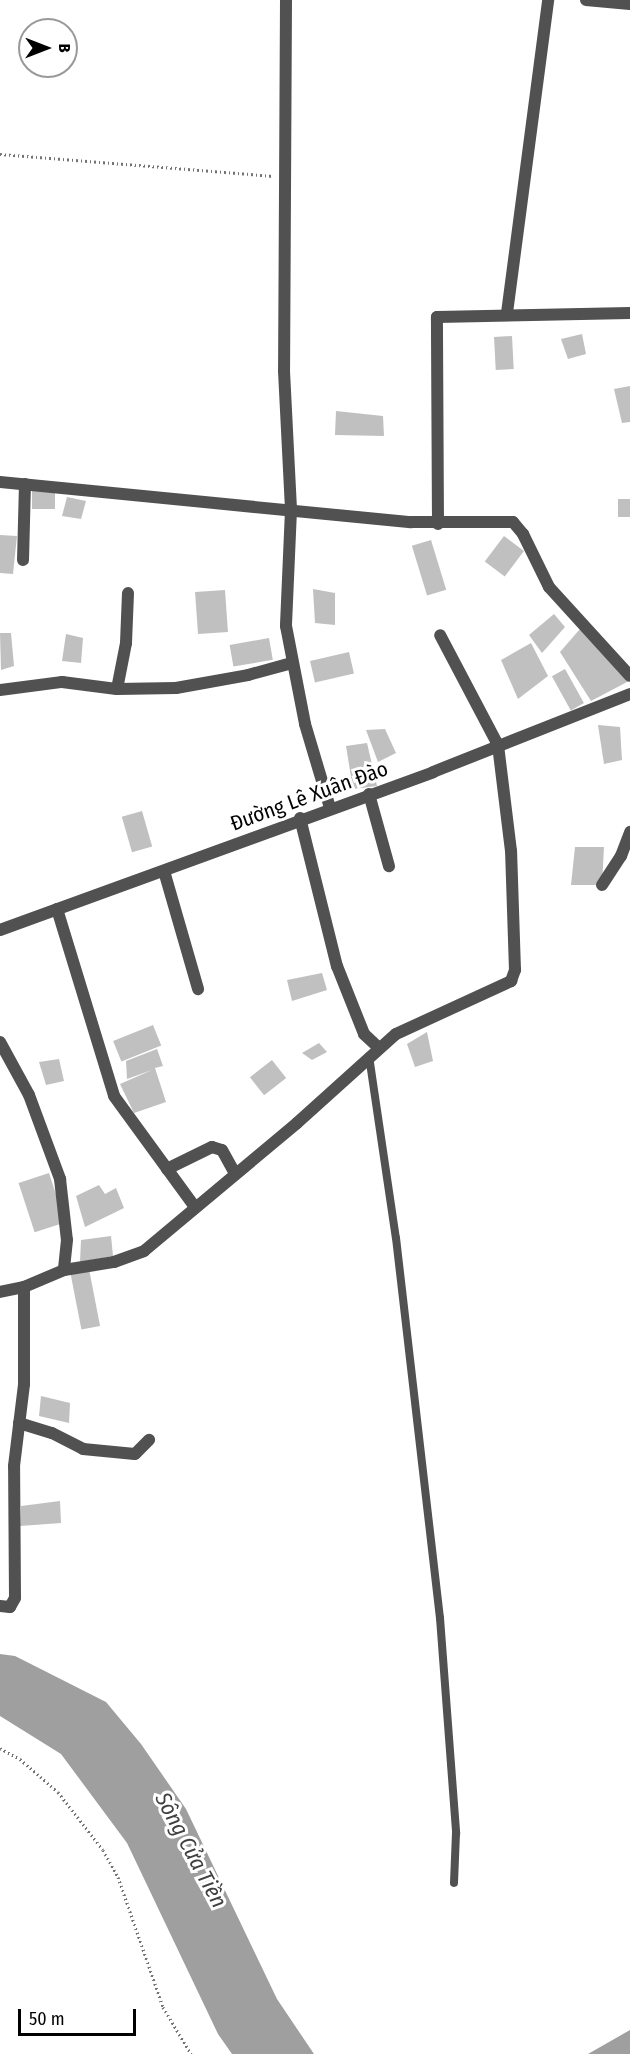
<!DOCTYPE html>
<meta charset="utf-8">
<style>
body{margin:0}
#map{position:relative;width:630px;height:2054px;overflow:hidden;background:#fff;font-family:"Fira Sans Condensed",sans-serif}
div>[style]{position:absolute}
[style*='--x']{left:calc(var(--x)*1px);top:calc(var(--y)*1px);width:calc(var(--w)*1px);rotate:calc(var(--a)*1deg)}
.water>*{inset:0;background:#9f9f9f}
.building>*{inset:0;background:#c0c0c0;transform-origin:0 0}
.path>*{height:3px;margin-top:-1.5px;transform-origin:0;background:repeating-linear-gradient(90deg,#737373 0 1.5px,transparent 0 4.5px)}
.service>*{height:8px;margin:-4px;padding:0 4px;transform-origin:4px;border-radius:4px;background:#515151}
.minor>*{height:12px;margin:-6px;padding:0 6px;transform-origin:6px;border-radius:6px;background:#515151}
span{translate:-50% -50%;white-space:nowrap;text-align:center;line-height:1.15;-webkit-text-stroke:6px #fff;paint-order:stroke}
.street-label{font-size:21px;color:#000}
.water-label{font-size:22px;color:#404040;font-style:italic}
.north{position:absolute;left:18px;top:18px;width:60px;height:60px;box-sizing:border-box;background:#fff;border:2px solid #999;border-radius:50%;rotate:90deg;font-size:16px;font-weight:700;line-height:24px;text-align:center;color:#000}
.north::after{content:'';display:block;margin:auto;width:21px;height:27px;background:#000;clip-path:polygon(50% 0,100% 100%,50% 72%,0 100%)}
.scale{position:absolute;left:18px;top:2009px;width:118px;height:27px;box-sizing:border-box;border:3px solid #000;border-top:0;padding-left:8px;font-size:18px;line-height:21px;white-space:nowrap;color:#000;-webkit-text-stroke:4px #fff;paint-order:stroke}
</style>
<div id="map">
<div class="water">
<div style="clip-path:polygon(0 1654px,15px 1656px,106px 1702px,141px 1744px,186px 1809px,277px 1999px,314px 2054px,232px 2054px,218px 2034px,127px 1843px,61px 1754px,0 1716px)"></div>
<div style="clip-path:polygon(630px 2030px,630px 2054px,588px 2054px)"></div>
</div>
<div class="building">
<div style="clip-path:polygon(582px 334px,586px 354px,568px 359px,561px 339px)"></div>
<div style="left:512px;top:336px;width:33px;height:18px;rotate:87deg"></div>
<div style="clip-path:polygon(630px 386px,630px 422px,622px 423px,614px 389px)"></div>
<div style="clip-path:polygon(336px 411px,383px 416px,384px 436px,335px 435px)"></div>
<div style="left:32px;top:490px;width:23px;height:19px"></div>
<div style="clip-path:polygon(67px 497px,86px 501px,81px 519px,62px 516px)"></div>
<div style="left:618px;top:499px;width:12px;height:18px"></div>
<div style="clip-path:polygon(0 535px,17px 536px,13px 574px,0 573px)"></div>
<div style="left:504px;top:536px;width:25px;height:32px;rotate:37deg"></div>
<div style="left:431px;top:540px;width:52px;height:20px;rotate:73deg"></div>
<div style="clip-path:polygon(313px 589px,335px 593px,335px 625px,315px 623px)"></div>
<div style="left:225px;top:590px;width:42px;height:30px;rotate:86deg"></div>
<div style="clip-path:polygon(554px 614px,565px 627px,542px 653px,529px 635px)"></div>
<div style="clip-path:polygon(580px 629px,629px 681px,591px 701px,560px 652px)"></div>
<div style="clip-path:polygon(0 633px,11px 633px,14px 666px,1px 670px)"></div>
<div style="clip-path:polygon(66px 634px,83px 638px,81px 663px,62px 661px)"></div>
<div style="left:269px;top:638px;width:22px;height:40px;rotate:80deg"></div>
<div style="clip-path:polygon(531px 643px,548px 676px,518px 699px,501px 660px)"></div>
<div style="left:349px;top:652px;width:22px;height:40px;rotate:77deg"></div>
<div style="left:565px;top:669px;width:39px;height:15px;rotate:61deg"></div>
<div style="clip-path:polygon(598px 725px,620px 727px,622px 760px,604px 764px)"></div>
<div style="clip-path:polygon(385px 729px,396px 753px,378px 762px,366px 730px)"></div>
<div style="clip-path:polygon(367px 743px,377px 786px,353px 789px,346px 746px)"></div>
<div style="left:142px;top:811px;width:37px;height:21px;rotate:74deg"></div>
<div style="clip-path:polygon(575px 847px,604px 847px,602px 885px,571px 885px)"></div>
<div style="clip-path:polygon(322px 973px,327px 990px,292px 1001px,287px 980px)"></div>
<div style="left:153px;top:1025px;width:22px;height:43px;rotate:68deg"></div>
<div style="clip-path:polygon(427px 1032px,433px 1061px,415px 1067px,407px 1044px)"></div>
<div style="clip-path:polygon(319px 1043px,327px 1052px,312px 1060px,302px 1053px)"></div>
<div style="clip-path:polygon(157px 1049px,163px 1066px,155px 1068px,166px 1102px,134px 1113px,120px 1084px,152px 1070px,127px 1079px,126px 1061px)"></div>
<div style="clip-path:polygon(59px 1059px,64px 1081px,46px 1085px,39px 1062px)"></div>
<div style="left:272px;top:1060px;width:23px;height:28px;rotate:52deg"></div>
<div style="left:49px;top:1173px;width:52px;height:32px;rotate:72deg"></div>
<div style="clip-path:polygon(99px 1185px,105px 1194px,116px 1188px,124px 1208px,85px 1227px,76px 1196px)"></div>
<div style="clip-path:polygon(111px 1236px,113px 1256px,80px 1262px,81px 1240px)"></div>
<div style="left:89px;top:1269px;width:58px;height:19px;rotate:79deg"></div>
<div style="clip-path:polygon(41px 1396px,70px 1403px,69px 1423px,39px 1416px)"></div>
<div style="clip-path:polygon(60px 1501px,61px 1523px,20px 1526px,21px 1506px)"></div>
</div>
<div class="path">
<div style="--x:0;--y:154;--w:274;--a:4.6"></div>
<div style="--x:0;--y:1748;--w:23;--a:29"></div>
<div style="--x:20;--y:1759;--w:50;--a:41"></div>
<div style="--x:58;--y:1792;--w:73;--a:52.2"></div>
<div style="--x:103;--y:1850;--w:31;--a:61"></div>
<div style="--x:118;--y:1877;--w:138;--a:70.9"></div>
<div style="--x:163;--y:2007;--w:55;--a:59.2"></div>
</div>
<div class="service">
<div style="--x:369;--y:1056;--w:184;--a:81.6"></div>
<div style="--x:396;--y:1238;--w:383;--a:83.4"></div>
<div style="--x:440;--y:1618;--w:216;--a:85.7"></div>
<div style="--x:456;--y:1833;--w:50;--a:92.3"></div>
</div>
<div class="minor">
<div style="--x:286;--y:0;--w:371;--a:90.3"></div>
<div style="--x:284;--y:371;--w:139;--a:87.1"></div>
<div style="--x:291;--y:510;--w:116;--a:92.5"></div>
<div style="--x:286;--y:626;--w:100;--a:79"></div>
<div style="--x:305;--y:724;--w:88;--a:73.4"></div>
<div style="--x:586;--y:0;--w:44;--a:5.2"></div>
<div style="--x:507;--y:313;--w:316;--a:-82.5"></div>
<div style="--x:0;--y:482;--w:413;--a:5.6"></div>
<div style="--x:411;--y:522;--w:102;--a:0"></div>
<div style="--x:513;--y:522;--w:16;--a:50"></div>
<div style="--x:523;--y:534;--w:59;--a:63.9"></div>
<div style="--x:549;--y:587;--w:120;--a:47.7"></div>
<div style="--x:438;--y:524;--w:207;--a:-90.3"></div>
<div style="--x:437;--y:317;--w:193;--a:-1.2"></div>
<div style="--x:23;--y:560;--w:76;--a:-88.5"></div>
<div style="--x:117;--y:689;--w:47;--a:-78.9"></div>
<div style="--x:126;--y:643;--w:50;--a:-87.7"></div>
<div style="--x:0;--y:690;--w:63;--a:-7.4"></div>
<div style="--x:62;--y:682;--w:55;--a:7.3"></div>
<div style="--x:117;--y:689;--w:59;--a:-1"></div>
<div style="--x:176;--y:688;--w:73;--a:-10.2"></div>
<div style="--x:248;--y:675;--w:46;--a:-15.3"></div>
<div style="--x:369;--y:794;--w:75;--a:74.5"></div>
<div style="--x:300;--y:818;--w:153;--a:76"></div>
<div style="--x:337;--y:966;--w:73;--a:68.3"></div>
<div style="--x:364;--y:1034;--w:21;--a:43"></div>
<div style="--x:164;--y:871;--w:123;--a:73.9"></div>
<div style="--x:602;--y:885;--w:35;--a:-57"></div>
<div style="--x:621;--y:856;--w:26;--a:-69"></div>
<div style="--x:57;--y:909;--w:195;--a:73"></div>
<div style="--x:114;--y:1096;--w:137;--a:53.9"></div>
<div style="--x:0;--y:930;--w:461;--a:-20"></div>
<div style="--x:433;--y:772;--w:212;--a:-21.6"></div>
<div style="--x:0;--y:1042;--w:60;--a:61.3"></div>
<div style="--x:29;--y:1095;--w:90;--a:69.7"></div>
<div style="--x:60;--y:1179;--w:61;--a:83.5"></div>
<div style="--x:67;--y:1240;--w:30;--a:96"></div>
<div style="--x:167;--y:1169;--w:50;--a:-26.1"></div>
<div style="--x:212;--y:1147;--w:10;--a:17"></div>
<div style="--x:222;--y:1150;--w:26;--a:61"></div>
<div style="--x:0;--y:1292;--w:25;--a:-12"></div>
<div style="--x:24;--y:1287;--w:43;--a:-23"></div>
<div style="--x:64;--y:1270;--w:51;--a:-9.1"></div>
<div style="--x:114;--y:1262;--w:32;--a:-20"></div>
<div style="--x:144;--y:1251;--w:199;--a:-39.9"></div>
<div style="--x:297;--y:1123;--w:133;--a:-42"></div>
<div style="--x:396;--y:1034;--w:127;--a:-24.7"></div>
<div style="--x:511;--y:981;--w:12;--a:-70"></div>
<div style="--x:515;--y:970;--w:119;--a:-91.9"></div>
<div style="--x:511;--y:851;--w:107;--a:-97"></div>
<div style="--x:498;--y:745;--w:124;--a:-117.8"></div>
<div style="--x:19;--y:1423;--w:34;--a:17"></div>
<div style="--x:52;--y:1433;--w:35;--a:27"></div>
<div style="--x:83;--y:1449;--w:52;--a:5.5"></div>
<div style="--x:135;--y:1454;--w:20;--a:-45"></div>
<div style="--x:0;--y:1606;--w:10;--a:6"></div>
<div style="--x:10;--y:1607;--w:10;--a:-61"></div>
<div style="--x:15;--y:1598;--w:132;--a:-90.4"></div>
<div style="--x:14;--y:1466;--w:83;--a:-83"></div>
<div style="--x:24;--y:1384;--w:97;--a:-90"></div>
</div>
<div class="street-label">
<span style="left:309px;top:796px;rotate:-20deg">Đường Lê Xuân Đào</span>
</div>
<div class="water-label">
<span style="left:191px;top:1850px;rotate:62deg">Sông Cửa Tiền</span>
</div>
<div class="north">B</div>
<div class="scale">50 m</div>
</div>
